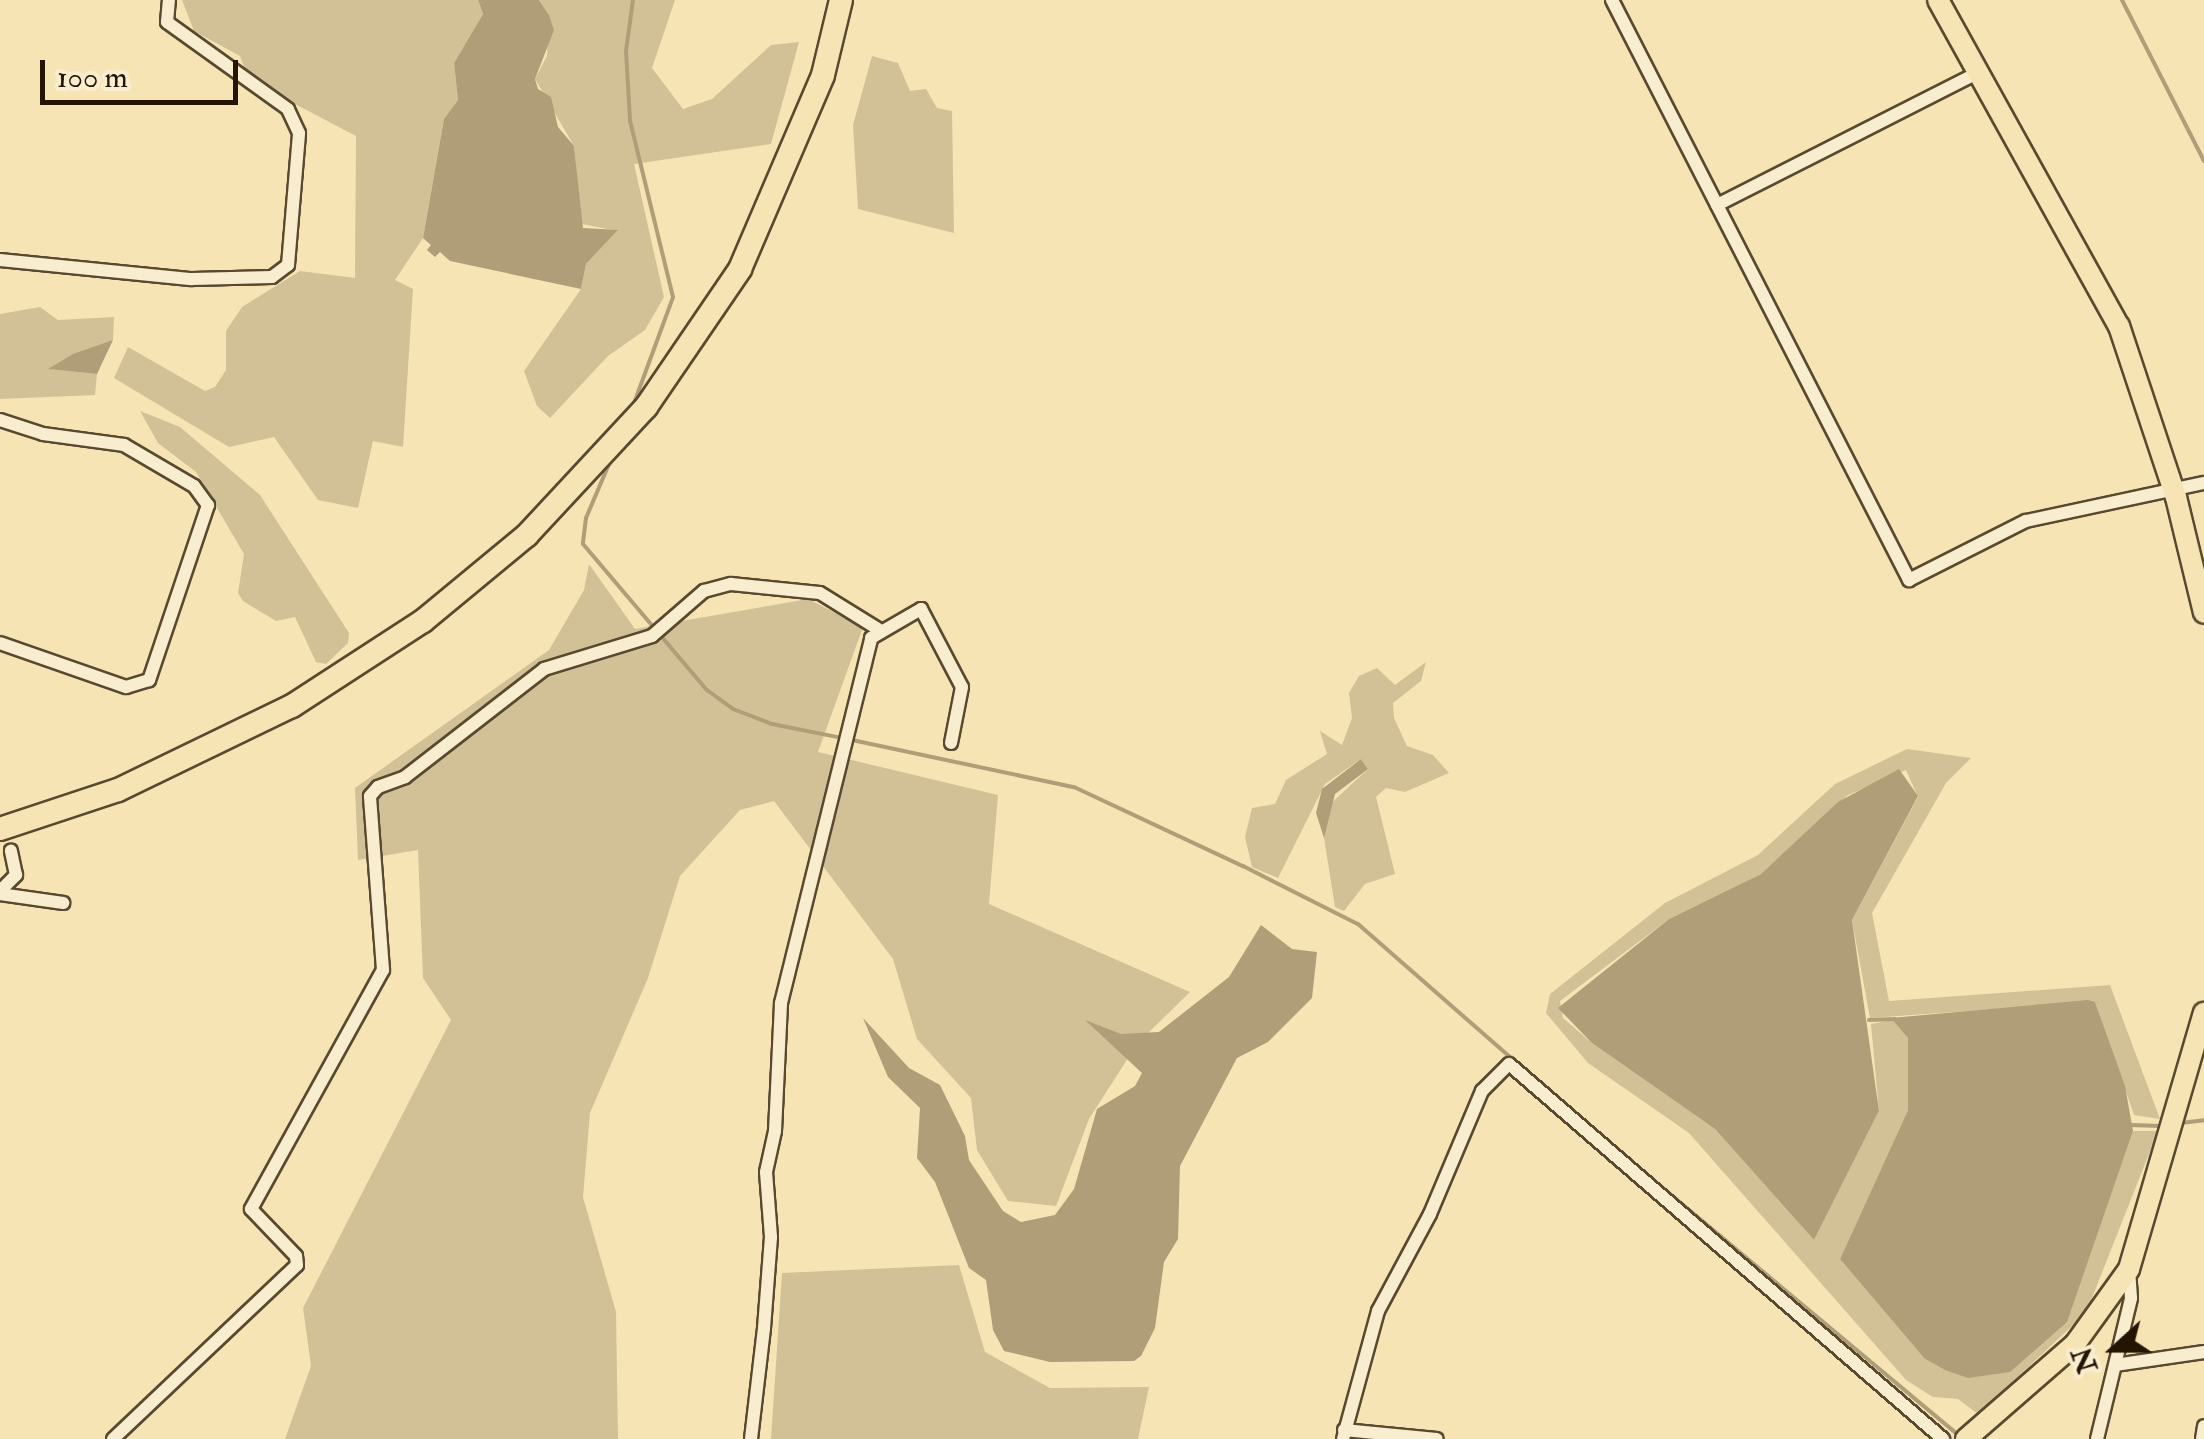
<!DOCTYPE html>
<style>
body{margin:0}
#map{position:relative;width:2204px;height:1439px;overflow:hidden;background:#f6e4b5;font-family:"IM FELL Double Pica",serif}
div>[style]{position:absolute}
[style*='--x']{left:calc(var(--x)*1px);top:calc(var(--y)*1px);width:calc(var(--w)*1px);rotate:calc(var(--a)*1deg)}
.green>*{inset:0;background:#d2c197}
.water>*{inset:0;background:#af9e78}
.stream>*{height:4px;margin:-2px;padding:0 2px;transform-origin:2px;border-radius:2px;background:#af9e78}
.roads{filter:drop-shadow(2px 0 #58492f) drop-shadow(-2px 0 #58492f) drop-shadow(0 2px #58492f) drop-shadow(0 -2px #58492f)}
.street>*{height:12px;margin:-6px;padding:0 6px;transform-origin:6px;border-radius:6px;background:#f9edcf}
.primary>*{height:20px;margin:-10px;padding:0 10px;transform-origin:10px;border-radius:10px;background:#f6e4b5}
.highway>*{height:22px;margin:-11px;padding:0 11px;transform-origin:11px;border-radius:11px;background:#f6e4b5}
span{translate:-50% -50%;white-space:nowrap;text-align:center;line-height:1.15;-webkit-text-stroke:8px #f9edcf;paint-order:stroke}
.north{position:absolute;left:2064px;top:1299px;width:100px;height:100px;-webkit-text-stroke:8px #f9edcf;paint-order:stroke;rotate:249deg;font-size:28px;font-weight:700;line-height:40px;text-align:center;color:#241502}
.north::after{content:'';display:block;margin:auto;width:35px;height:45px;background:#241502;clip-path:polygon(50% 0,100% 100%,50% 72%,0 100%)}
.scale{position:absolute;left:40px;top:60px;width:198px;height:45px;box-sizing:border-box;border:5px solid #241502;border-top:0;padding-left:12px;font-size:30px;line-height:35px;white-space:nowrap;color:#241502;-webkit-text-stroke:8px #f9edcf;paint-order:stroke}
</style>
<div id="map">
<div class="green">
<div style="clip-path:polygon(182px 0,478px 0,483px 14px,454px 63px,458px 100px,444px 119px,423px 238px,395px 280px,413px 289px,403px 447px,373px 441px,358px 508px,318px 500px,274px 437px,229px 447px,114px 378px,128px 347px,205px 391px,215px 387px,226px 370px,226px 331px,242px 307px,300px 271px,355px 278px,356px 136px,249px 80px,240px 56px,194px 31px)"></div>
<div style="clip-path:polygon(539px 0,675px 0,652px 68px,683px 109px,712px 99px,771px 45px,799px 42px,771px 144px,634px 164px,664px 297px,645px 330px,608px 356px,550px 418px,537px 406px,524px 371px,581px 289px,586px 264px,617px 231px,582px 224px,574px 146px,535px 79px,547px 56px,549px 15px)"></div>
<div style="clip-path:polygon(872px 56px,898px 63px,910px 91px,926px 89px,937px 108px,952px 111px,954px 233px,858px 209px,853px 125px)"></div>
<div style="clip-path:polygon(40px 307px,58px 320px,114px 317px,113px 340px,49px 369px,97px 374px,95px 395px,0 399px,0 314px)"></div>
<div style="clip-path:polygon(140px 411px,180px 427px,260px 495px,349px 633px,348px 643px,326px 664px,316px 662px,295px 617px,276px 621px,243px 601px,238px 593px,244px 554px,196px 472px,158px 443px)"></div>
<div style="clip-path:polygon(589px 564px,635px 629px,808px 599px,863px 627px,818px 752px,998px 795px,989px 904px,1190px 992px,1137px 1044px,1089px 1119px,1056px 1206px,1008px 1201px,977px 1150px,971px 1098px,917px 1039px,893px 959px,774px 801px,740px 810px,680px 876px,648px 978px,590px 1113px,583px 1197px,616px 1312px,618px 1439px,285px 1439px,311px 1366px,303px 1308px,451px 1020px,423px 978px,418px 850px,358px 860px,355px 788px,549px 650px,584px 590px)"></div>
<div style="clip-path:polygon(1426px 662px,1421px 681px,1393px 703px,1394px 718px,1407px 746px,1433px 755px,1449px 773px,1405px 792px,1386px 788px,1376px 797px,1395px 874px,1365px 884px,1344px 911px,1335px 907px,1324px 838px,1327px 807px,1368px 769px,1361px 759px,1325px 784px,1278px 878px,1252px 867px,1245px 837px,1252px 808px,1275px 804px,1286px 780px,1327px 754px,1320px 731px,1342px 745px,1352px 718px,1349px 693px,1359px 676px,1377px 668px,1395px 685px)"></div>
<div style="clip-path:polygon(1907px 749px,1971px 758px,1946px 783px,1872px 913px,1889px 1001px,2110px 985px,2160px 1119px,2134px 1115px,2095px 1002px,1870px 1018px,1852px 920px,1918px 797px,1906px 770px,1848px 795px,1761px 874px,1669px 919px,1560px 1001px,1563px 1018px,1592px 1043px,1715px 1129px,1814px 1240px,1879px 1111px,1871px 1024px,1892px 1020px,1902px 1027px,1908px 1038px,1908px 1110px,1840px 1259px,1924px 1358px,2100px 1224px,2133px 1131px,2158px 1131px,2086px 1313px,1978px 1414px,1958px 1399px,1933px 1397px,1906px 1380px,1689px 1133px,1588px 1063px,1546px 1013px,1550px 994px,1665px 903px,1758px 855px,1835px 784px)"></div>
<div style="clip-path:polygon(959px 1265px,985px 1352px,1050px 1388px,1149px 1387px,1138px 1439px,771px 1439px,782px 1273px)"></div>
</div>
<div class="water">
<div style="clip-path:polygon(478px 0,539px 0,549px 15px,554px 30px,535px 79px,538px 89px,551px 97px,558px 127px,574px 146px,583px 228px,618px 230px,586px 264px,581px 289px,450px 261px,440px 252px,435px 257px,427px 250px,431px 245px,423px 238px,444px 119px,458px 100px,454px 63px,483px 14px)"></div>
<div style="clip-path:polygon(113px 340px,97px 374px,48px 369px,73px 354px)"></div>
<div style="clip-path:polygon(1361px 759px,1368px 769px,1335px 794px,1324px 838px,1316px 813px,1322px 789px)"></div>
<div style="clip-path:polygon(1899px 769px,1918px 796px,1852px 920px,1879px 1111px,1814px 1240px,1715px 1129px,1592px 1043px,1558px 1008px,1669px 919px,1761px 874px,1838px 802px)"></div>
<div style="clip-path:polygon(1261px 925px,1292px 949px,1317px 952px,1312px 998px,1268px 1042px,1237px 1058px,1180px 1166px,1178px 1239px,1164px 1262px,1155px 1328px,1141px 1356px,1134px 1361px,1050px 1362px,1004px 1351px,993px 1330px,986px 1280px,969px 1268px,935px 1182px,917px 1158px,920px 1108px,888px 1077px,863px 1018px,909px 1068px,940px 1085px,965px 1136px,969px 1160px,1003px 1211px,1021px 1222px,1055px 1215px,1074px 1189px,1097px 1109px,1135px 1086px,1142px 1073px,1085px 1020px,1121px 1034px,1159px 1032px,1229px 977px)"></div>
<div style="clip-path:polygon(2088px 1000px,2095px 1002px,2125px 1086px,2133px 1131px,2067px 1322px,2010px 1372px,1968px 1378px,1945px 1370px,1924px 1358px,1840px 1259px,1908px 1110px,1908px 1038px,1891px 1018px)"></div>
</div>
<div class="stream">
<div style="--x:2122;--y:0;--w:181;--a:63"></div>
<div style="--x:633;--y:406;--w:116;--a:-69.8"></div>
<div style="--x:673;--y:297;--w:182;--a:-103.7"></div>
<div style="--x:630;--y:120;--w:69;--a:-93.3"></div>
<div style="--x:626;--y:51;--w:51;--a:-82.2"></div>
<div style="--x:612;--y:457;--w:66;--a:113.1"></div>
<div style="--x:586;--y:518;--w:26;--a:97"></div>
<div style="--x:583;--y:544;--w:192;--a:49.7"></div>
<div style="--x:707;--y:690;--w:32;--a:36"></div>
<div style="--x:733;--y:709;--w:42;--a:21"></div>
<div style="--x:772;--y:724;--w:71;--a:11.3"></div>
<div style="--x:852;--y:740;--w:227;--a:12"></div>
<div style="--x:1074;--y:787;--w:187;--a:25.1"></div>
<div style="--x:1243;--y:866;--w:129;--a:26.8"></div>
<div style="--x:1358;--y:924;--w:202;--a:41.2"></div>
<div style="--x:1869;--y:1020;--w:26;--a:-2"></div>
<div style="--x:2181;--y:1123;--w:23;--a:-7"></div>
<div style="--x:2131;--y:1125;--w:29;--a:2"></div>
<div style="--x:1633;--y:1163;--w:425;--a:39.9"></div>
</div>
<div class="roads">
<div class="street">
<div style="--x:1612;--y:0;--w:652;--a:62.88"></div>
<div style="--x:1909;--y:580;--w:131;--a:-26.8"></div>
<div style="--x:2026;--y:521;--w:182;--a:-12.1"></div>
<div style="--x:1717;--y:205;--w:294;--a:-26.9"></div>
<div style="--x:0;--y:260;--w:193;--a:5.7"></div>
<div style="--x:192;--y:279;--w:80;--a:-1.4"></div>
<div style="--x:272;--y:277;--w:20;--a:-37"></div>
<div style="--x:288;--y:265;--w:132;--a:-85.2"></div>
<div style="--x:299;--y:133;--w:26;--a:-115"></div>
<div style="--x:288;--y:109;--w:149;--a:-144.3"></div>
<div style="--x:167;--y:22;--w:22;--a:-85"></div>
<div style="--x:0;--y:420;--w:45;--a:18"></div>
<div style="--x:43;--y:434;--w:82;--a:7.7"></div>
<div style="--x:124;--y:445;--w:81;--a:30.4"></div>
<div style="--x:194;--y:486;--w:24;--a:54"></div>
<div style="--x:208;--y:505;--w:185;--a:108.6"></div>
<div style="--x:149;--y:680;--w:24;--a:163"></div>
<div style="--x:126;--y:687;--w:133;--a:-160.8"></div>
<div style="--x:0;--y:891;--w:23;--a:-45"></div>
<div style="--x:16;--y:875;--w:25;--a:-102"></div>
<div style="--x:0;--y:894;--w:64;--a:8.1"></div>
<div style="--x:2115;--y:1365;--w:90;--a:-8.3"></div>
<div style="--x:1344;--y:1430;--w:93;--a:5.5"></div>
<div style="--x:113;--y:1439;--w:253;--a:-43.4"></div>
<div style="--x:297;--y:1265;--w:9;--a:-96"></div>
<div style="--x:296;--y:1256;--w:65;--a:-133.8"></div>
<div style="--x:251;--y:1209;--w:273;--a:-61.1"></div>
<div style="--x:383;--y:970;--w:174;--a:-94.3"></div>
<div style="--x:370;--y:796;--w:12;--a:-48"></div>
<div style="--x:378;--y:787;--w:29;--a:-20"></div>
<div style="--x:405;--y:777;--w:176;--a:-37.8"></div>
<div style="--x:544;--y:669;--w:113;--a:-17"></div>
<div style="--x:652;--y:636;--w:69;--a:-40.9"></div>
<div style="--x:704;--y:591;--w:28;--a:-15"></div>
<div style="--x:731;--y:584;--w:89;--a:5.8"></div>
<div style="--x:820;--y:593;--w:68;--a:31.8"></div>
<div style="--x:751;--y:1439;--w:112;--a:-83.3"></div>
<div style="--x:764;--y:1328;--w:91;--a:-85.6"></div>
<div style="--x:771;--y:1237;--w:65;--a:-94.4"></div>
<div style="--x:766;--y:1172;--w:42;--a:-77.6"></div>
<div style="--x:775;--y:1131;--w:128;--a:-87.3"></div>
<div style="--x:781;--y:1003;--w:376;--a:-76.1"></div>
<div style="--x:871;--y:638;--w:58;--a:-30.1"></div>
<div style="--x:921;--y:609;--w:88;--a:62.3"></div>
<div style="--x:962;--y:687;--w:57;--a:101.1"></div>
<div style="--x:1343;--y:1439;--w:133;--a:-74.7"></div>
<div style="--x:1378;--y:1311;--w:110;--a:-61.8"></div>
<div style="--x:1430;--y:1214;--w:134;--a:-67.1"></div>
<div style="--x:1482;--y:1091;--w:38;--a:-45"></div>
<div style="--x:1509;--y:1064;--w:574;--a:40.83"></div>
<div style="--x:2097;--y:1439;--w:145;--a:-76.4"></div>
<div style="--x:2131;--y:1298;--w:26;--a:-94"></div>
<div style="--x:2202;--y:1439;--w:13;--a:-81"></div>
</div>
<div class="primary">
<div style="--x:1938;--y:0;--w:373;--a:61"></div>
<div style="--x:2119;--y:326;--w:180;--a:71.6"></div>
<div style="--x:2176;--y:497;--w:119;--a:76.4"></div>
<div style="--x:1966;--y:1439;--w:145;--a:-41.1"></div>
<div style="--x:2075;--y:1344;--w:92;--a:-54.2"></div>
<div style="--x:2129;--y:1269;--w:267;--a:-73.7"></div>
</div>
<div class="highway">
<div style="--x:0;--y:829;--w:124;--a:-18.3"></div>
<div style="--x:118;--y:790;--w:193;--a:-25.8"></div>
<div style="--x:292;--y:706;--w:156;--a:-33"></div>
<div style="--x:423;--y:621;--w:135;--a:-39.6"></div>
<div style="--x:527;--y:535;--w:175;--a:-47.1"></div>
<div style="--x:646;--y:407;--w:167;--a:-55.7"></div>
<div style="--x:740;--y:269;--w:211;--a:-66.8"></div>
<div style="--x:823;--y:75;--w:77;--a:-76.5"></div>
</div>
</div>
<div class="north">N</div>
<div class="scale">100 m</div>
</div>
